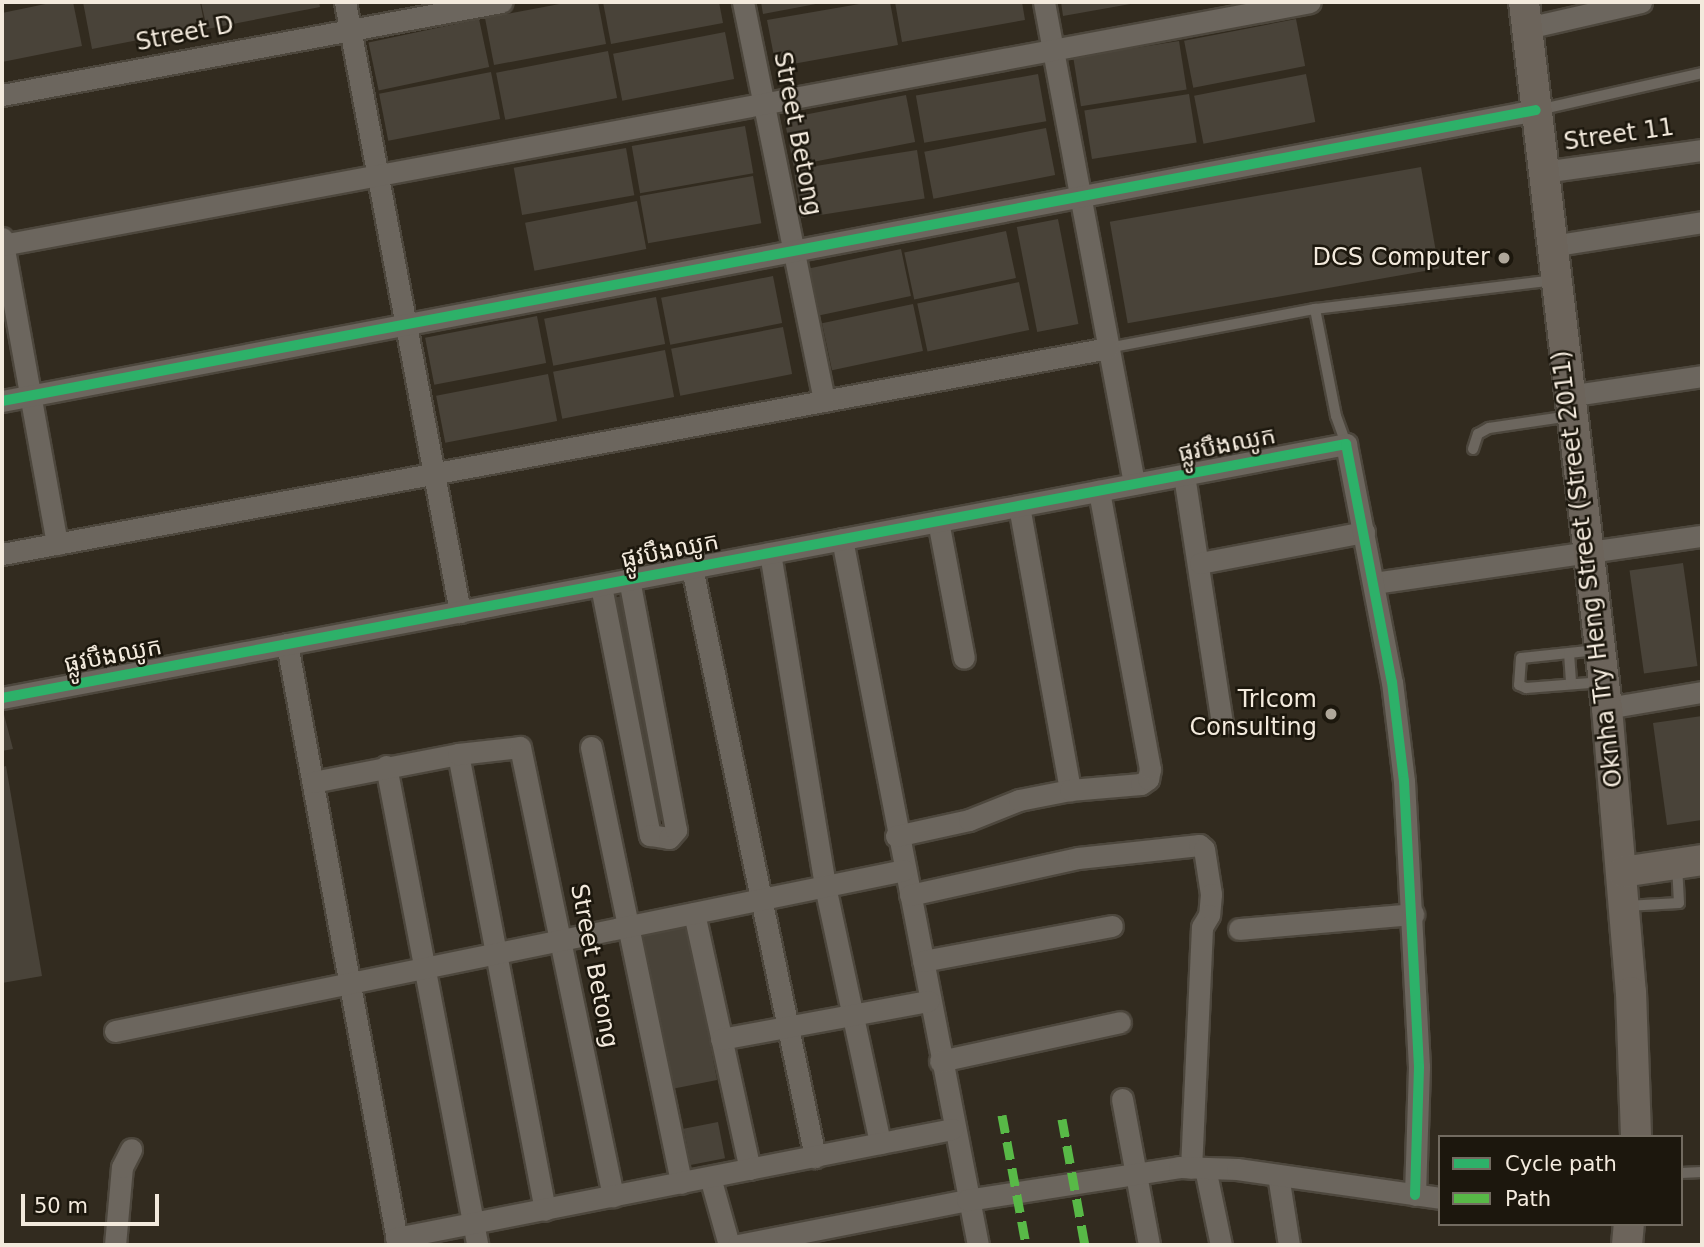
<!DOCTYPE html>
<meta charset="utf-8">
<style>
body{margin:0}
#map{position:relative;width:1704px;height:1247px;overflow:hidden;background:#322b1f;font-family:"DejaVu Sans","Noto Sans Khmer",sans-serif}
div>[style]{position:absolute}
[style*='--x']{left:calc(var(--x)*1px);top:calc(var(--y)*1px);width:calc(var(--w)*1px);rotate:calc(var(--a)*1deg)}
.building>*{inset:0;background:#494339;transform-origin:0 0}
.roads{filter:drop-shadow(2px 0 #4d473d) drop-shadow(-2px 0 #4d473d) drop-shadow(0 2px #4d473d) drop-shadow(0 -2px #4d473d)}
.lane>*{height:10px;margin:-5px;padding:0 5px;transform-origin:5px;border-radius:5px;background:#6c665e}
.street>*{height:21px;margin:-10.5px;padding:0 10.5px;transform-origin:10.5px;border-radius:10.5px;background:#6c665e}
.secondary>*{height:30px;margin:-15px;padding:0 15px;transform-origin:15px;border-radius:15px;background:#6c645b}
.quiet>*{height:9px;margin-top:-4.5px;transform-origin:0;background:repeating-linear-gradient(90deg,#58b947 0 18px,transparent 0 27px)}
.cycleway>*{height:10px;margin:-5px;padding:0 5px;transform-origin:5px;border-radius:5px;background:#2db169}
.dots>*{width:19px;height:19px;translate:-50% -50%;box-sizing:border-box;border:4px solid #1c170d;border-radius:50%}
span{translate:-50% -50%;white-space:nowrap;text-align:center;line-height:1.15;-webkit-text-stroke:5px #1c170d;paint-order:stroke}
.street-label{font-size:24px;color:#f3eadd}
.poi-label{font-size:24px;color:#f3eadd}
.right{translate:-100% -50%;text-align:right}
.frame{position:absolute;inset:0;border:4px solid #f3eadd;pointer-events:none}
.legend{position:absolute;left:1438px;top:1135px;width:245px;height:91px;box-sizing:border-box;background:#1c170d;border:2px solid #726b60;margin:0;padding:9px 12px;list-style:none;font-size:21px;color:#f3eadd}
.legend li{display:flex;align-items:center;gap:14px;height:35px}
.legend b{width:35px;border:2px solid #726b60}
.scale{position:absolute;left:21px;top:1194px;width:138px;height:32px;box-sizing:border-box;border:4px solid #f3eadd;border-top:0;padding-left:9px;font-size:21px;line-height:24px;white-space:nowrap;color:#f3eadd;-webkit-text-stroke:5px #1c170d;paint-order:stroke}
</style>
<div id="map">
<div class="building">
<div style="clip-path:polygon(55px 2px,73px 2px,82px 46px,2px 62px,2px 13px)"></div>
<div style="clip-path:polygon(83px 2px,200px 2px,205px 27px,92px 49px)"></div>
<div style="clip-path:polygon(201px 2px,319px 2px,320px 7px,207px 29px)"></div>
<div style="clip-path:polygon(570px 2px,598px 2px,606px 44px,494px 65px,485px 18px)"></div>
<div style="clip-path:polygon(603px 2px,719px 2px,723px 23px,611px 44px)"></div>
<div style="clip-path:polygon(761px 2px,821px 2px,821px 3px,763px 14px)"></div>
<div style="clip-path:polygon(871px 2px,890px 2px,898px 45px,776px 67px,767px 20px)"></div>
<div style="clip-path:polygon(895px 2px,1022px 2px,1025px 20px,902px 42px)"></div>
<div style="clip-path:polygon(1061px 2px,1136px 2px,1136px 3px,1063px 16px)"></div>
<div style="left:479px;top:19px;width:49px;height:113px;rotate:78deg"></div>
<div style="left:1296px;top:19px;width:48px;height:114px;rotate:79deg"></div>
<div style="left:725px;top:32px;width:48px;height:114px;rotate:79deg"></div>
<div style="left:1179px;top:41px;width:49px;height:107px;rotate:81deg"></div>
<div style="left:608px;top:51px;width:48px;height:114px;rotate:79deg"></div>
<div style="left:491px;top:72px;width:48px;height:114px;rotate:79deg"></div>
<div style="left:1038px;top:74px;width:48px;height:124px;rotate:80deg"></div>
<div style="left:1306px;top:74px;width:49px;height:114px;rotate:79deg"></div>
<div style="left:1189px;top:94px;width:49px;height:106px;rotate:81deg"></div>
<div style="left:906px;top:95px;width:48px;height:124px;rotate:79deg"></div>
<div style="left:745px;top:126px;width:48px;height:115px;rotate:80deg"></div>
<div style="left:1046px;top:128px;width:48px;height:124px;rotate:79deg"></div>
<div style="left:626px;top:148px;width:48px;height:114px;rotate:80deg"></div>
<div style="left:917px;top:150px;width:49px;height:125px;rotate:81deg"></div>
<div style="left:1421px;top:167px;width:103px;height:316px;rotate:80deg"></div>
<div style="left:753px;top:176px;width:48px;height:115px;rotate:80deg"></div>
<div style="left:637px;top:201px;width:49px;height:114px;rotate:79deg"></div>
<div style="left:1058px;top:219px;width:107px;height:42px;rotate:79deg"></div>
<div style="left:1006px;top:231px;width:48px;height:104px;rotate:78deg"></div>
<div style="left:901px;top:249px;width:48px;height:93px;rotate:78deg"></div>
<div style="left:773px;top:276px;width:48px;height:114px;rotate:79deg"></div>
<div style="left:1019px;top:282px;width:49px;height:104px;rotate:78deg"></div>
<div style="left:656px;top:297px;width:48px;height:114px;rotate:79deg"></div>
<div style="left:913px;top:304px;width:48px;height:93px;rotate:78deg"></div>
<div style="left:537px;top:316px;width:48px;height:114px;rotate:79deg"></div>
<div style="left:783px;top:327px;width:48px;height:114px;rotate:79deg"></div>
<div style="left:665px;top:350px;width:48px;height:114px;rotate:79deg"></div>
<div style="left:548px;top:374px;width:48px;height:114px;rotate:79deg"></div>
<div style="left:1683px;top:563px;width:104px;height:54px;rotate:82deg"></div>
<div style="left:627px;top:595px;width:228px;height:18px;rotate:79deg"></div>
<div style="clip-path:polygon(2px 707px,13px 749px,2px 751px)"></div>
<div style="clip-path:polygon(1702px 716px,1702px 820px,1667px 825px,1653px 723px)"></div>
<div style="clip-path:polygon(6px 766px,42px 976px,2px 983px,2px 767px)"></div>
<div style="left:687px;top:925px;width:158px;height:45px;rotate:79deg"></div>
<div style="left:718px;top:1122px;width:37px;height:35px;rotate:79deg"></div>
</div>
<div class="roads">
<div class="lane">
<div style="--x:1538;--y:110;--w:168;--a:-12.7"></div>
<div style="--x:1315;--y:309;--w:109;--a:78.9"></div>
<div style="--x:1336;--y:416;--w:30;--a:70"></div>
<div style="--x:1108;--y:348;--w:211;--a:-10.7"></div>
<div style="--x:1315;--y:309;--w:241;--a:-6.9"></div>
<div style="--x:1473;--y:449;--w:16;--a:-72"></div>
<div style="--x:1478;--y:434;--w:13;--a:-29"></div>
<div style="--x:1489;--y:428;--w:82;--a:-8.4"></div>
<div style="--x:1597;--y:650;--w:76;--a:174"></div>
<div style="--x:1521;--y:658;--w:27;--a:94"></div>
<div style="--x:1519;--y:685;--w:8;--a:23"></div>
<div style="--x:1526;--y:688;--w:77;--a:-4.5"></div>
<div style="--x:1569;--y:653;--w:31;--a:86"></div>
<div style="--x:1626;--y:906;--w:53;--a:-3.2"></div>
<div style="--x:1679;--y:903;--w:36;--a:-93"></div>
<div style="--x:1681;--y:1173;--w:21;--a:-3"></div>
</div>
<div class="street">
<div style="--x:345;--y:2;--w:621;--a:79.32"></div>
<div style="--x:743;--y:2;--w:407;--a:78.5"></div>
<div style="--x:1044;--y:2;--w:490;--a:79.4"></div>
<div style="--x:1527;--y:28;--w:117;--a:-12.8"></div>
<div style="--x:2;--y:95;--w:508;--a:-10.56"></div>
<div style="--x:1543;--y:172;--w:161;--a:-7.9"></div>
<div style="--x:2;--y:238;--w:311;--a:79.8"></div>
<div style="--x:2;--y:245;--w:1330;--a:-10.52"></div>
<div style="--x:1551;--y:246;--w:153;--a:-9"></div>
<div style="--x:1567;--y:396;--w:136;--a:-8.4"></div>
<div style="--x:2;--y:401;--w:1561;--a:-10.74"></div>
<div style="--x:1184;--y:475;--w:250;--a:81.3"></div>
<div style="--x:1019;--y:506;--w:289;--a:79.8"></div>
<div style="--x:938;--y:521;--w:139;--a:79.3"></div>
<div style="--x:842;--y:539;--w:719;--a:79.1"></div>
<div style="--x:770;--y:553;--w:338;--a:80.6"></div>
<div style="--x:825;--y:886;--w:263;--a:77.9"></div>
<div style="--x:2;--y:554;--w:1125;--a:-10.55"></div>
<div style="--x:1200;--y:563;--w:167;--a:-10.7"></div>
<div style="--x:692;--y:568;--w:602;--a:78.2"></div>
<div style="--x:1374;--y:583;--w:331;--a:-8.2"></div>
<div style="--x:601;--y:586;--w:254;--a:78.9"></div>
<div style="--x:650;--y:835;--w:19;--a:9"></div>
<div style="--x:669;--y:838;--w:11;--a:-49"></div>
<div style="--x:676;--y:830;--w:254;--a:-100.6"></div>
<div style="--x:287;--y:644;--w:611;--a:79.54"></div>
<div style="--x:2;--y:698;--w:1368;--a:-10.7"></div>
<div style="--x:1346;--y:444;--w:242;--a:79.1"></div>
<div style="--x:1392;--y:682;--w:100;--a:83.1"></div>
<div style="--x:1404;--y:781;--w:286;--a:87"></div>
<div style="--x:1419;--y:1067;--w:128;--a:91.8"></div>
<div style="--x:1607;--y:708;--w:96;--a:-9.6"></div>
<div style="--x:591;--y:747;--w:445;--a:78.3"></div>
<div style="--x:458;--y:754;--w:464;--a:79.2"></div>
<div style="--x:386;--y:766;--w:488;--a:79.2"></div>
<div style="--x:313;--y:782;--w:148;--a:-10.9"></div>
<div style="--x:458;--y:754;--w:62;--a:-6.4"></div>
<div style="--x:520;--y:747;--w:459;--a:78.3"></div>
<div style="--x:896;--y:836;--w:75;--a:-12.4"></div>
<div style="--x:969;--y:820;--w:54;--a:-21.8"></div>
<div style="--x:1019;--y:800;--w:52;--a:-11.1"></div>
<div style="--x:1070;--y:790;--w:71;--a:-4.8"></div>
<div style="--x:1141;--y:784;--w:9;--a:-36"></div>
<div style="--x:1148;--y:779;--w:10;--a:-79"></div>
<div style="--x:1150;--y:769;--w:283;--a:-100.4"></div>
<div style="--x:910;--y:895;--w:172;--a:-12.4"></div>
<div style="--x:1078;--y:858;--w:122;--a:-6.1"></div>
<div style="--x:1199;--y:845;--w:6;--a:39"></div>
<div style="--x:1204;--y:849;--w:46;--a:81.2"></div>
<div style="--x:1211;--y:894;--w:21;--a:95"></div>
<div style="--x:1209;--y:915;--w:14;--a:120"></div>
<div style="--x:1202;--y:927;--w:241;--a:92.6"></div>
<div style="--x:694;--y:913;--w:262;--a:77.7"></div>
<div style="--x:1239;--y:929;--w:175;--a:-4.9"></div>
<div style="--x:923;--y:961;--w:192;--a:-10.5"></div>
<div style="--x:115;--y:1031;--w:805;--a:-11.53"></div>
<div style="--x:721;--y:1039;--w:211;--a:-10.4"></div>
<div style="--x:940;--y:1061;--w:184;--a:-12.2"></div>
<div style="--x:1122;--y:1099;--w:148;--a:79.5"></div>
<div style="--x:1205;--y:1168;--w:79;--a:78.3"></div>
<div style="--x:1278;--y:1175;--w:71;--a:81.1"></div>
<div style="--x:710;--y:1177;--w:71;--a:74.4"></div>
<div style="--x:396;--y:1238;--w:567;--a:-11.09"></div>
<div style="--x:115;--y:1245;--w:78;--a:-84.9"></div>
<div style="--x:122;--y:1167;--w:20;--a:-63"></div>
<div style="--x:738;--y:1245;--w:233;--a:-11.1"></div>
<div style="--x:967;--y:1200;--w:215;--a:-8.8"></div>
<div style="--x:1179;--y:1167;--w:58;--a:2"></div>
<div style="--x:1237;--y:1169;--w:205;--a:8.1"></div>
</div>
<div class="secondary">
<div style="--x:1524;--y:2;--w:711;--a:83.29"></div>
<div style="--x:1607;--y:708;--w:285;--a:85.2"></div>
<div style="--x:1631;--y:992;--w:145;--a:88"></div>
<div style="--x:1622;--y:872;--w:81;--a:-8.5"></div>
<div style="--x:1627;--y:1245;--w:21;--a:-85"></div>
</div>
</div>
<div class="quiet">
<div style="--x:1002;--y:1115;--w:132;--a:79.5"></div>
<div style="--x:1062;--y:1119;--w:128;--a:79.7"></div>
</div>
<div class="cycleway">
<div style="--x:2;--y:401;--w:1561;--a:-10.74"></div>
<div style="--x:2;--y:698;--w:1368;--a:-10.7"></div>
<div style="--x:1346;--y:444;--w:242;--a:79.1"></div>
<div style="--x:1392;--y:682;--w:100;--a:83.1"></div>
<div style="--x:1404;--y:781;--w:286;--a:87"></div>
<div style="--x:1419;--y:1067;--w:128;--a:91.8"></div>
</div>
<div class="dots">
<div style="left:1504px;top:258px;background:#afa79a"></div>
<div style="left:1331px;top:714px;background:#afa79a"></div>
</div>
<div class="street-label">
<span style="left:185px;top:34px;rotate:-11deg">Street D</span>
<span style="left:797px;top:134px;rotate:79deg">Street Betong</span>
<span style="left:1619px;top:135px;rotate:-8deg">Street 11</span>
<span style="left:1227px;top:445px;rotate:-11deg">ផ្លូវបឹងឈូក</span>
<span style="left:670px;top:551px;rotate:-11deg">ផ្លូវបឹងឈូក</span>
<span style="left:1588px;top:569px;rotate:-97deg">Oknha Try Heng Street (Street 2011)</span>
<span style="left:113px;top:656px;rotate:-11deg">ផ្លូវបឹងឈូក</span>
<span style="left:594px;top:966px;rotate:79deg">Street Betong</span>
</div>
<div class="poi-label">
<span class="right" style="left:1490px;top:258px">DCS Computer</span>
<span class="right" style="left:1317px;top:714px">TrIcom<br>Consulting</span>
</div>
<div class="frame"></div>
<ul class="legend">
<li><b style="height:9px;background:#2db169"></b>Cycle path</li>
<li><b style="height:9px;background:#58b947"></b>Path</li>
</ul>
<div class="scale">50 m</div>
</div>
